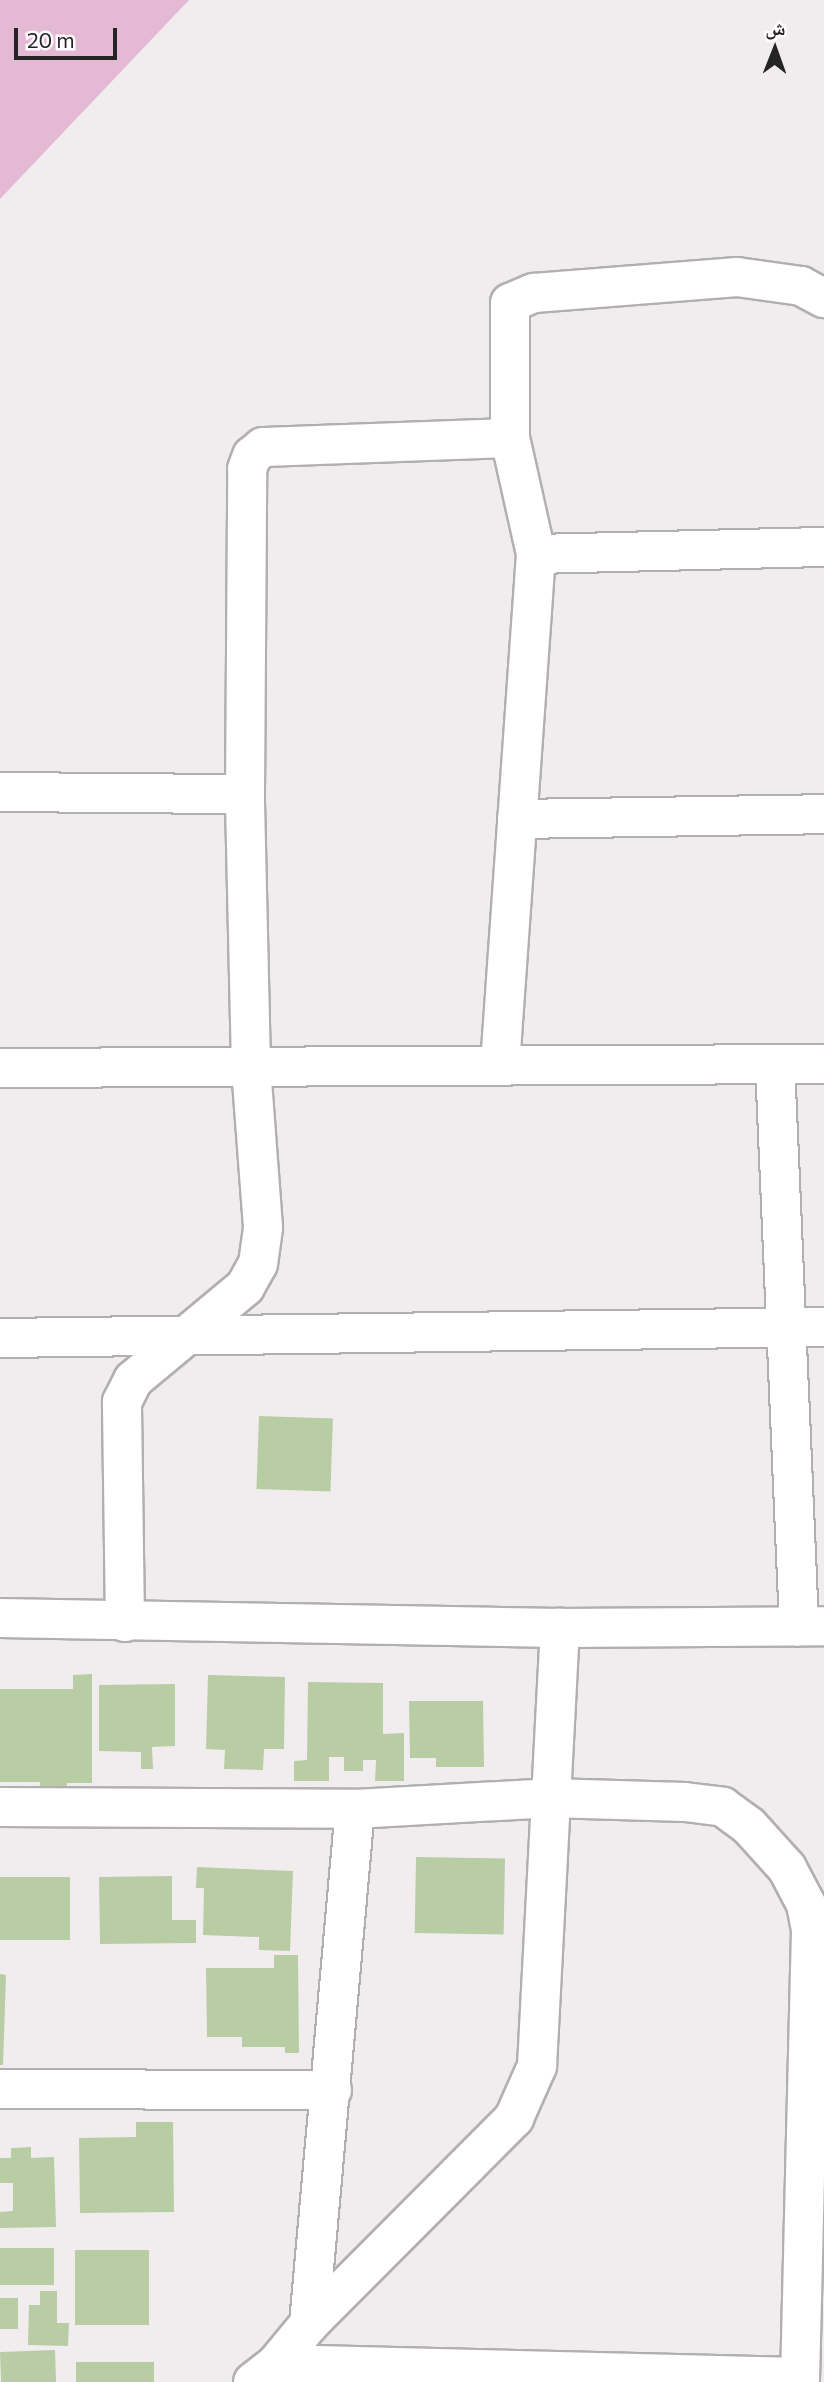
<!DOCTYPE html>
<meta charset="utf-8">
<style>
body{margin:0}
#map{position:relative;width:824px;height:2382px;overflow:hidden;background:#f1edef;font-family:Commissioner,"Noto Naskh Arabic",sans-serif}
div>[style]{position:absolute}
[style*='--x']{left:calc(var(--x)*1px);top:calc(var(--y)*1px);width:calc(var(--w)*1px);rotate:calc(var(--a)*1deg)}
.green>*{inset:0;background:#e4b9d3}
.building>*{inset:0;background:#b8cda3;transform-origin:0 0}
.roads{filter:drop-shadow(2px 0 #b2afb1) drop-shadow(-2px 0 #b2afb1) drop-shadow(0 2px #b2afb1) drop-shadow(0 -2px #b2afb1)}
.minor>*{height:38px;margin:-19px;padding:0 19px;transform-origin:19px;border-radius:19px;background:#fff}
span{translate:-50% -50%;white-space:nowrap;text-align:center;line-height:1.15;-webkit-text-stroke:5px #fefafd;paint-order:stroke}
.north{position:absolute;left:740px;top:14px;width:70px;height:70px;-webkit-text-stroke:5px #fefafd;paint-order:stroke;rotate:1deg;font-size:19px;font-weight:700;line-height:28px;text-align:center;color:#252425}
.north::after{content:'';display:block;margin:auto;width:24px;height:32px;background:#252425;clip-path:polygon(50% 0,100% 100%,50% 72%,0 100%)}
.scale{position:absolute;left:14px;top:28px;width:103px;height:32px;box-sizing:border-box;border:4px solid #252425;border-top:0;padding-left:9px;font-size:21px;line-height:24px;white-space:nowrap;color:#252425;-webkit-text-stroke:5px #fefafd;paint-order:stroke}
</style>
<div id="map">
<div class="green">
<div style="clip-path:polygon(0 0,189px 0,0 199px)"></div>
</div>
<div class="building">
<div style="left:259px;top:1416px;width:74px;height:73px;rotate:2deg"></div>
<div style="clip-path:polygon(92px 1674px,92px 1783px,67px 1783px,67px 1797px,40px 1797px,40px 1782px,0 1782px,0 1689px,73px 1689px,73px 1675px)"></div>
<div style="clip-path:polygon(208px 1675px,285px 1677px,284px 1749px,264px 1749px,263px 1770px,224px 1769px,225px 1750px,206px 1749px)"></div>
<div style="clip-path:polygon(308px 1682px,383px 1683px,383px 1734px,404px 1733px,404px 1781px,375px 1781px,376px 1760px,363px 1760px,363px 1771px,344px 1771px,344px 1757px,329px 1757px,329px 1781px,294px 1781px,294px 1761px,307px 1760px)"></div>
<div style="clip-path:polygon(175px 1684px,175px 1746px,152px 1747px,153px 1769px,141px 1769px,141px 1752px,99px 1751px,99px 1685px)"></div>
<div style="clip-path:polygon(409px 1701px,483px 1701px,484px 1767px,436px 1767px,436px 1758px,410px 1758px)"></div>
<div style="left:416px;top:1857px;width:89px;height:76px;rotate:1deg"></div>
<div style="clip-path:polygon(197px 1867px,293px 1871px,290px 1951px,259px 1950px,259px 1937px,203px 1935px,204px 1888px,196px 1888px)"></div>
<div style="clip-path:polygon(172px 1876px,172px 1920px,196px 1920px,196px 1943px,100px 1944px,99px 1877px)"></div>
<div style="left:0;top:1877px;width:70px;height:63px"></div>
<div style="clip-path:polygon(274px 1955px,298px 1955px,299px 2053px,285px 2053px,285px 2047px,242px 2047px,242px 2037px,207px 2037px,206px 1968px,274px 1968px)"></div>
<div style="clip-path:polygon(0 1974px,6px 1975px,3px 2065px,0 2065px)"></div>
<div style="clip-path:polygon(136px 2122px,173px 2122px,174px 2212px,80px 2213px,79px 2138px,136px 2137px)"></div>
<div style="clip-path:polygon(31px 2147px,31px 2158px,54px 2157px,56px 2227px,0 2228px,0 2212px,13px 2211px,13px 2183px,0 2183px,0 2158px,11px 2158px,11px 2148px)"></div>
<div style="left:0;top:2248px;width:54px;height:37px"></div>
<div style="left:75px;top:2250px;width:74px;height:75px"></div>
<div style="clip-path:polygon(40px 2291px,57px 2291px,57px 2323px,69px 2323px,68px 2346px,28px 2345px,29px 2305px,40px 2305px)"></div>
<div style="left:0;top:2298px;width:18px;height:31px"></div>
<div style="left:55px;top:2350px;width:32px;height:55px;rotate:88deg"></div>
<div style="left:154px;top:2362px;width:20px;height:78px;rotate:90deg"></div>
</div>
<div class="roads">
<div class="minor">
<div style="--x:536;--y:554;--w:288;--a:-1.4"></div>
<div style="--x:0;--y:792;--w:245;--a:0.5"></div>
<div style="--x:517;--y:819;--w:307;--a:-0.9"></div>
<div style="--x:775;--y:1064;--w:563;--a:87.55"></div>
<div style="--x:500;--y:1065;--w:512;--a:-85.97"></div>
<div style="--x:536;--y:554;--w:119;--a:-102.6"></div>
<div style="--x:510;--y:438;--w:135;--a:-90"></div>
<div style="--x:510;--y:303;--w:26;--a:-23"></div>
<div style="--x:534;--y:293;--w:204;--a:-4.5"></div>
<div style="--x:737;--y:277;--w:65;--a:8"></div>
<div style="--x:801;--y:286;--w:26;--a:28"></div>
<div style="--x:0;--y:1068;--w:824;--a:-0.28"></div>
<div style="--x:0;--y:1338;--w:824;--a:-0.76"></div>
<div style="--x:0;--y:1618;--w:560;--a:1.02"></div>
<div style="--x:560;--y:1628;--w:264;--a:-0.4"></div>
<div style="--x:125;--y:1622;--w:220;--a:-90.8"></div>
<div style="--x:122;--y:1402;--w:25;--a:-63"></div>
<div style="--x:133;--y:1380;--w:146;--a:-39.7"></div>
<div style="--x:245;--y:1287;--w:26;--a:-61"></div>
<div style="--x:258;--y:1264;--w:37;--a:-82"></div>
<div style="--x:263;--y:1227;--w:161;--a:-94.3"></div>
<div style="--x:251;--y:1066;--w:272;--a:-91.3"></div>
<div style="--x:245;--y:794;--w:325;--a:-89.6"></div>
<div style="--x:247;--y:469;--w:14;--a:-69"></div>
<div style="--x:252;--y:456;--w:14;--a:-39"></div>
<div style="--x:263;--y:447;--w:247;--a:-2.1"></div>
<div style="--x:0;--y:1807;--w:355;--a:0.3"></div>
<div style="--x:355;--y:1809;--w:194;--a:-3.2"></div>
<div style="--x:549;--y:1798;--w:136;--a:1.7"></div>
<div style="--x:685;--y:1802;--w:38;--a:7"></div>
<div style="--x:723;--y:1807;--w:32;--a:36"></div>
<div style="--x:749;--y:1826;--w:57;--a:47.9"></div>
<div style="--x:787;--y:1868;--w:41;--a:62.2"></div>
<div style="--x:806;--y:1904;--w:26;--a:79"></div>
<div style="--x:811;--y:1930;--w:452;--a:91.4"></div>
<div style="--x:0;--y:2089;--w:332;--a:0.2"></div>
<div style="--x:309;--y:2324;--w:291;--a:-45.1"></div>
<div style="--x:514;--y:2118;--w:57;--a:-66.1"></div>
<div style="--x:537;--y:2066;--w:439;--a:-87"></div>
<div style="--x:276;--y:2364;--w:524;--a:1.42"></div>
<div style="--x:253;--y:2382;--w:29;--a:-38"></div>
<div style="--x:276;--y:2364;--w:52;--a:-50.5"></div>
<div style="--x:309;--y:2324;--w:517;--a:-84.9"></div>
</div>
</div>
<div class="north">ش</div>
<div class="scale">20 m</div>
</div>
